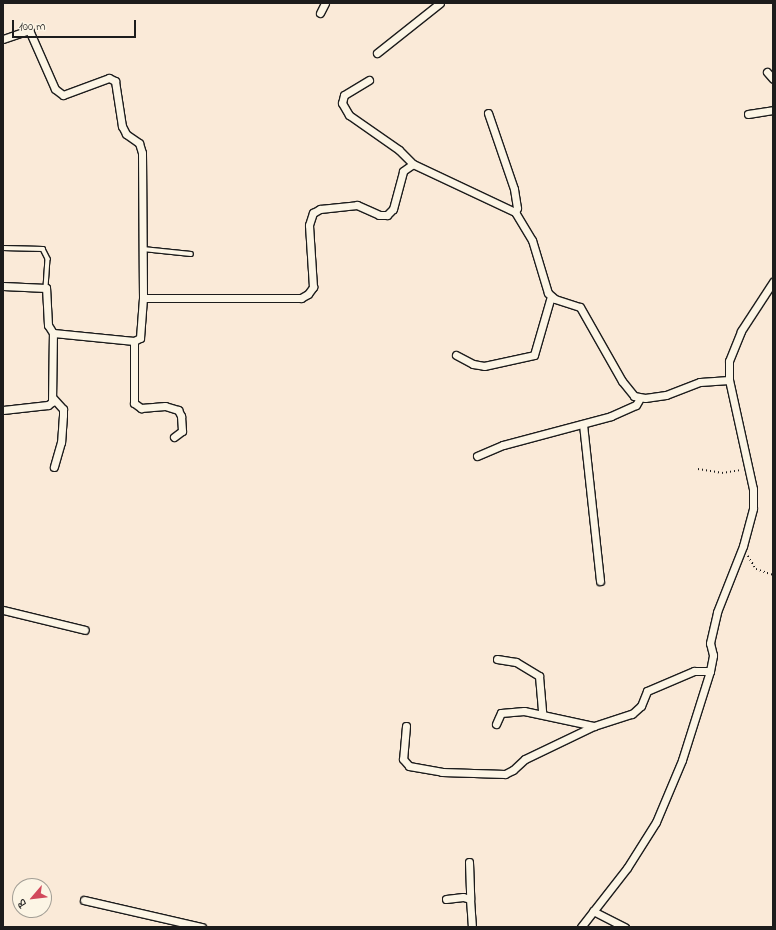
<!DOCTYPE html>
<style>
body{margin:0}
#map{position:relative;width:776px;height:930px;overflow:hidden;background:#faead8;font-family:"Indie Flower",sans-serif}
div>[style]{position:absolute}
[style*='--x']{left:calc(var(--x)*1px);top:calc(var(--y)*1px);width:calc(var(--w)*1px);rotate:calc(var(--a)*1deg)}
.path>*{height:1.5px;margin-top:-0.75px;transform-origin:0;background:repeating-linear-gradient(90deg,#1c1c1c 0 1px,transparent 0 4px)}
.roads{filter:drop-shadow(1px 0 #1c1c1c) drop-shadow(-1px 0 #1c1c1c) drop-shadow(0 1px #1c1c1c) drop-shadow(0 -1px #1c1c1c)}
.lane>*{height:3.5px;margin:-1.75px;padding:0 1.75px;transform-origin:1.75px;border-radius:1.75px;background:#fcf5e5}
.street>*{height:7px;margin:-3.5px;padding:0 3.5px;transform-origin:3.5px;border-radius:3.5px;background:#fcf5e5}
span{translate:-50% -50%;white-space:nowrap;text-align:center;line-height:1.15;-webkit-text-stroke:3.5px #fcf5e5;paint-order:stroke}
.frame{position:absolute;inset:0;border:4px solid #1c1c1c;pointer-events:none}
.north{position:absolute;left:12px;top:878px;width:40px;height:40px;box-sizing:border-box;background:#fcf5e5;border:1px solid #a29e95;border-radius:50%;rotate:242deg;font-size:11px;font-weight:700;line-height:16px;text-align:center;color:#1c1c1c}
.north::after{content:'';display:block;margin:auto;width:14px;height:18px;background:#d1495b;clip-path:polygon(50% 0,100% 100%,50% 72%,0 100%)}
.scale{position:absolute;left:12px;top:20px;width:124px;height:18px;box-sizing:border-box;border:2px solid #1c1c1c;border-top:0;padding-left:5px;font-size:12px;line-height:14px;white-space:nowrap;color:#1c1c1c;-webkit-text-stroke:3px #fcf5e5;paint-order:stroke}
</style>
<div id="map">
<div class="path">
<div style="--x:698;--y:469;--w:24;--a:9"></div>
<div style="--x:722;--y:473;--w:20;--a:-9"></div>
<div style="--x:748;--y:556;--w:15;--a:58"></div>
<div style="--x:756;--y:569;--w:18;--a:19"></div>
</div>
<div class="roads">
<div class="lane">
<div style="--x:3;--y:248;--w:40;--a:1.4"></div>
<div style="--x:43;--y:249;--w:11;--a:63"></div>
<div style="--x:48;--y:259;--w:29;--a:94"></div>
<div style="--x:143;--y:249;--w:48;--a:5.9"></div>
</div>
<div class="street">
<div style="--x:320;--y:13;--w:11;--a:-63"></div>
<div style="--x:3;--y:39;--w:28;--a:-19"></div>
<div style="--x:29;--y:30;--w:64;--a:66.2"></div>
<div style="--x:55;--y:89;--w:10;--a:37"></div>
<div style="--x:63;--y:95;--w:49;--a:-20.3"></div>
<div style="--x:109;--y:78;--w:7;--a:27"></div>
<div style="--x:115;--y:81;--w:46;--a:81.2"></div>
<div style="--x:122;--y:126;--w:9;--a:63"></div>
<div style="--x:126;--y:134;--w:16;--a:35"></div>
<div style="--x:139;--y:143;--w:10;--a:73"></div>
<div style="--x:142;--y:153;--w:145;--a:89.6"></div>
<div style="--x:143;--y:298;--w:40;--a:94.3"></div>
<div style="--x:140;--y:338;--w:7;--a:153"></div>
<div style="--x:134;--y:341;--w:81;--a:-174.4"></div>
<div style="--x:53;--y:333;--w:9;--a:-122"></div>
<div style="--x:48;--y:325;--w:37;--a:-93"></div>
<div style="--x:46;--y:288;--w:43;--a:-177.3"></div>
<div style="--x:377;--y:53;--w:80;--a:-38.4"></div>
<div style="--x:767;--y:72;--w:9;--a:49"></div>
<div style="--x:369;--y:80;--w:29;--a:149"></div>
<div style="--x:344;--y:95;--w:8;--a:104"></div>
<div style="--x:342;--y:103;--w:14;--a:60"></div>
<div style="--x:349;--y:115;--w:61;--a:35"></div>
<div style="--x:399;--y:150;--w:20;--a:45"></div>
<div style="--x:488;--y:113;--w:80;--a:71.1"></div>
<div style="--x:514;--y:189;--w:19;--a:81"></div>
<div style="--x:517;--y:208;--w:4;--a:117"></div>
<div style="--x:748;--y:114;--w:25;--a:-9"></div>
<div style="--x:143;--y:298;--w:158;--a:0"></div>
<div style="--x:301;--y:298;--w:8;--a:-30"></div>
<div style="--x:308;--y:294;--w:9;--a:-54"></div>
<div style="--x:313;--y:287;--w:62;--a:-93.7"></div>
<div style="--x:309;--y:225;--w:13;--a:-72"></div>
<div style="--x:313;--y:213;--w:8;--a:-30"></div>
<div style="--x:320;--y:209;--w:37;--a:-6"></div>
<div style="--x:357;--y:205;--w:24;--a:24"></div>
<div style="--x:379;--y:215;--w:8;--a:0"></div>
<div style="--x:387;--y:215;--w:8;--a:-45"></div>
<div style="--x:393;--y:209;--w:39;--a:-75"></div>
<div style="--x:403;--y:171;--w:12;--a:-35"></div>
<div style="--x:413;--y:164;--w:113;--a:25.2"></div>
<div style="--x:515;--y:212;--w:33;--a:59"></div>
<div style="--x:532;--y:240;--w:55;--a:73.2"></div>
<div style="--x:548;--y:293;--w:9;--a:41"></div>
<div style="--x:555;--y:299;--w:26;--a:18"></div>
<div style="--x:580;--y:307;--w:85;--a:60.4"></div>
<div style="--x:622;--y:381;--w:19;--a:51"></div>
<div style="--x:634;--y:396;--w:11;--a:10"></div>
<div style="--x:645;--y:398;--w:21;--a:-8"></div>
<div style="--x:666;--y:395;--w:36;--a:-21"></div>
<div style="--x:700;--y:382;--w:29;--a:-4"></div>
<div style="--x:134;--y:341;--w:62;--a:90"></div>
<div style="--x:134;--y:403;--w:9;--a:36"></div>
<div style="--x:141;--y:408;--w:24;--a:-5"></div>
<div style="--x:165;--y:406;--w:14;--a:17"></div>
<div style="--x:178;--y:410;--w:7;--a:63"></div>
<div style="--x:181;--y:416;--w:15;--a:86"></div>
<div style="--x:182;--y:431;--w:10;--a:143"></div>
<div style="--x:456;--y:355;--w:19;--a:28"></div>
<div style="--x:473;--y:364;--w:11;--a:10"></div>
<div style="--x:484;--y:366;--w:51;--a:-12.4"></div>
<div style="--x:534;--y:355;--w:61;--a:-73.9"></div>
<div style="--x:53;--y:398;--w:15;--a:48"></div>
<div style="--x:63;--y:409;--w:6;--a:90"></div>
<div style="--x:63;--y:415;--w:27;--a:94"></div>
<div style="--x:61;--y:442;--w:26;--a:106"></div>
<div style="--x:3;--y:410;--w:45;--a:-6.3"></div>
<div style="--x:48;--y:405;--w:5;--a:-37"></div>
<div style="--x:52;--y:402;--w:69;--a:-89.2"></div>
<div style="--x:583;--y:424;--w:158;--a:83.8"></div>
<div style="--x:477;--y:456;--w:28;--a:-23"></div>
<div style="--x:503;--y:445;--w:112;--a:-15"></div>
<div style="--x:611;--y:416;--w:27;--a:-24"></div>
<div style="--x:636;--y:405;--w:8;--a:-60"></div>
<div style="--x:3;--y:610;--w:84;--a:13.7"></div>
<div style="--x:497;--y:659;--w:19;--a:9"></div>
<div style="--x:516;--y:662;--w:27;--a:31"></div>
<div style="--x:539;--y:676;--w:38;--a:85"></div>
<div style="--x:496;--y:724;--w:12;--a:-66"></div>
<div style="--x:501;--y:713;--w:23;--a:-5"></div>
<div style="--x:524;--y:711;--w:72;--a:12.1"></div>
<div style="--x:406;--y:726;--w:33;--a:95"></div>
<div style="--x:403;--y:759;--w:9;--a:49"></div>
<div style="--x:409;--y:766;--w:34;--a:10"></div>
<div style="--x:442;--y:772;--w:63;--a:1.8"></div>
<div style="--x:505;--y:774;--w:9;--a:-27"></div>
<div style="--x:513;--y:770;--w:16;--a:-43"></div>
<div style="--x:525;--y:759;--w:76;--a:-25.6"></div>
<div style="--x:594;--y:726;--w:40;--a:-18"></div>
<div style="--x:632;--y:714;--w:12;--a:-42"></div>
<div style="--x:641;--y:706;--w:16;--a:-68"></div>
<div style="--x:647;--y:691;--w:51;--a:-23.1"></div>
<div style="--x:694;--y:671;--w:16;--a:0"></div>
<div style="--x:469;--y:862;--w:37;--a:88"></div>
<div style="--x:446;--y:899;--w:17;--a:-7"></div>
<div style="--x:463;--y:897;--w:7;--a:16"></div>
<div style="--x:470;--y:899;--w:28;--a:86"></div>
<div style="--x:84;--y:900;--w:121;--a:12.9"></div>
<div style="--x:593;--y:911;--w:36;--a:27"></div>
<div style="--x:581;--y:927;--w:75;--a:-52.1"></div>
<div style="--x:627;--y:868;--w:54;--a:-57.8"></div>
<div style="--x:656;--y:822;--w:67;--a:-67.2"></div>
<div style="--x:682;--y:760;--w:93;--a:-72.5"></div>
<div style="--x:710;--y:671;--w:16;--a:-79"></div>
<div style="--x:713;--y:655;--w:12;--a:-104"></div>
<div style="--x:710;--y:643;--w:32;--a:-77"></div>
<div style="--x:717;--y:612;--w:71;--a:-68.5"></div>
<div style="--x:743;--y:546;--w:39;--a:-75"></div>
<div style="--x:753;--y:508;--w:19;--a:-90"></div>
<div style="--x:753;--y:489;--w:112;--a:-102.4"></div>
<div style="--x:729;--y:380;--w:19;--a:-90"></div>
<div style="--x:729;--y:361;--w:32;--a:-68"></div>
<div style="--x:741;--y:331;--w:59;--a:-56.9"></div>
</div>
</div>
<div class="frame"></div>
<div class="north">B</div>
<div class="scale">100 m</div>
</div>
